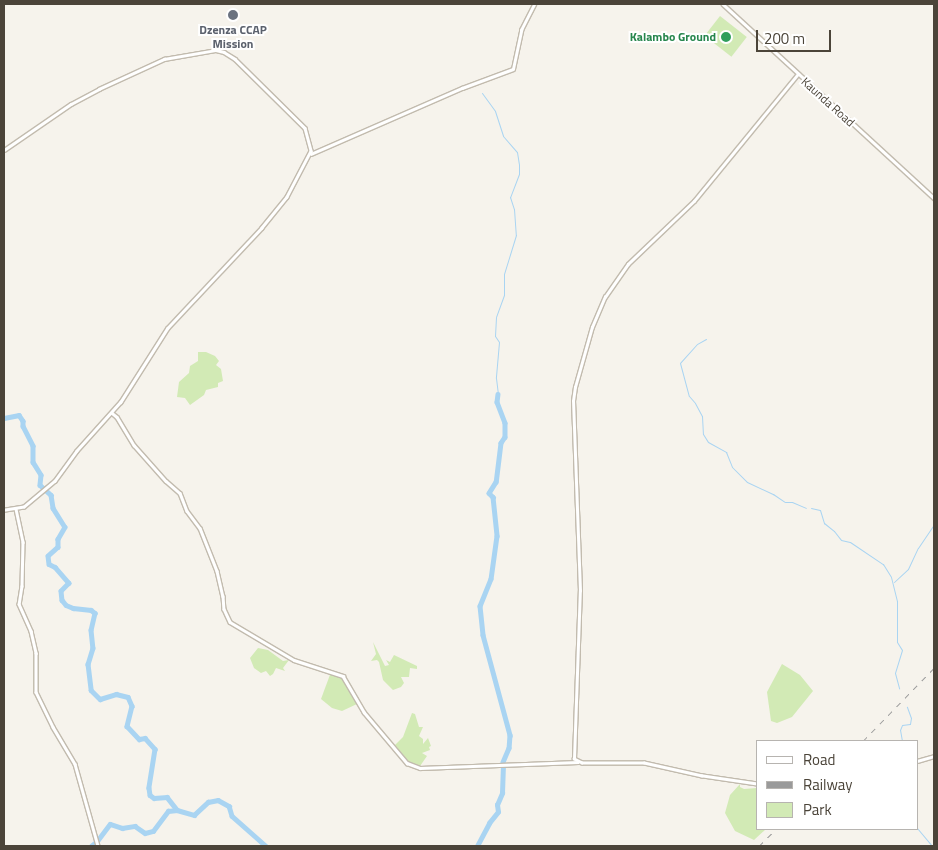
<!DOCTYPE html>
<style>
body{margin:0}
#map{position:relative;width:938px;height:850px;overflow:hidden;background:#f6f3ec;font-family:"Titillium Web",sans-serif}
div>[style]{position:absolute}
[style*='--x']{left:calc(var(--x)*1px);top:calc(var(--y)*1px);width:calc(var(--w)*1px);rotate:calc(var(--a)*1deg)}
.green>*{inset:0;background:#d2eab5;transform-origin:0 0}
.stream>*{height:1px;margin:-0.5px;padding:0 0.5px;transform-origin:0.5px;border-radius:0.5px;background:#a9d4f2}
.river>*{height:4.5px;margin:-2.25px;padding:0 2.25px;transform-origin:2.25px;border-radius:2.25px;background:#a9d4f2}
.roads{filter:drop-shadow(1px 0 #c2bbae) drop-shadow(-1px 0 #c2bbae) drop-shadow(0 1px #c2bbae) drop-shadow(0 -1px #c2bbae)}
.tertiary>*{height:2.5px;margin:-1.25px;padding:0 1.25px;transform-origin:1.25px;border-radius:1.25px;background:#fff}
.rail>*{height:1px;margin-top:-0.5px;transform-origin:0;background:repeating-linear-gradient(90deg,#9a9a9a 0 6px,transparent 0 12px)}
.dots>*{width:14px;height:14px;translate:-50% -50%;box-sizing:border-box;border:2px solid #fff;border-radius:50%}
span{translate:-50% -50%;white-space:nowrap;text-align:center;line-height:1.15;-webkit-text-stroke:4px #fff;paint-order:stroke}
.worship-label{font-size:12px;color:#5b616d;font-weight:700}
.leisure-label{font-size:12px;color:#27864d;font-weight:700}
.right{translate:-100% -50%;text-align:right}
.street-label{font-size:12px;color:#4b4439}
.frame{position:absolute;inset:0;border:5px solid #4b4439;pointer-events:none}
.legend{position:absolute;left:756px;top:740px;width:162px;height:90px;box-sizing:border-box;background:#fff;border:1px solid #b7b4b0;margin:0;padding:6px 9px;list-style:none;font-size:15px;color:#4b4439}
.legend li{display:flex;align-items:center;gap:10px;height:25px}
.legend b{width:25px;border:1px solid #b7b4b0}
.scale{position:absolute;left:756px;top:30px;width:75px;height:22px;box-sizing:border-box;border:2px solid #4b4439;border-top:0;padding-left:6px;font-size:15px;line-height:18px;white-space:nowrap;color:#4b4439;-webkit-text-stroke:4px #fff;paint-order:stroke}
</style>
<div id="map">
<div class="green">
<div style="left:720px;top:16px;width:34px;height:25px;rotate:38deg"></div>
<div style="clip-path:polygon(198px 352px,206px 352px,215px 356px,219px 361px,216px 365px,221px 369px,223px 381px,218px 383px,218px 387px,206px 390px,204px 395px,190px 405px,185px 398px,177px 397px,179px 382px,189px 373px,190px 366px,198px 361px)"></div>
<div style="clip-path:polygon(373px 642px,385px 666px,389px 665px,386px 660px,390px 662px,394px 655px,417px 666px,417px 669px,410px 668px,409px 677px,401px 677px,404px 683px,401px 687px,393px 690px,383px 680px,379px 662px,377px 660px,371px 661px,376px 654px)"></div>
<div style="clip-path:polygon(258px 648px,268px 650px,283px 661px,289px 660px,283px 668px,285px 671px,276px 668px,273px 674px,270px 676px,266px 671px,261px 673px,254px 668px,250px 658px)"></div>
<div style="clip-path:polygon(782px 664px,800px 675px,813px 691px,792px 717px,777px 723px,771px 721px,767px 692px)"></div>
<div style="clip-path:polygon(331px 672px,346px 681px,357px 704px,342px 711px,332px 708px,321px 699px)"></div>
<div style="clip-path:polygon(412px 713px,415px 714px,419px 727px,423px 727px,419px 736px,423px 739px,423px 744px,428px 738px,431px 746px,429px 747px,430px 750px,422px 753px,427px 756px,418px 769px,414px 769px,395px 745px,403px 737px)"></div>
<div style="clip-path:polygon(740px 784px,740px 787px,744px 789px,757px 788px,757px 829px,766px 829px,754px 840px,735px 831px,725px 813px,730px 795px)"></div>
</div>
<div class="stream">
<div style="--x:482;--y:93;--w:22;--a:54"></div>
<div style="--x:495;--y:111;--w:26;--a:72"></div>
<div style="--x:503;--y:136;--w:21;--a:49"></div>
<div style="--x:517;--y:152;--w:12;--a:81"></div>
<div style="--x:519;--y:164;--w:10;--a:90"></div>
<div style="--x:519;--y:174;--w:25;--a:111"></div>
<div style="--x:510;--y:197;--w:13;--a:72"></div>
<div style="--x:514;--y:209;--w:26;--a:86"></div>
<div style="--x:516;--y:235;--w:41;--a:107.1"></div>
<div style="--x:504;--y:274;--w:21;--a:90"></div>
<div style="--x:504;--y:295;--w:23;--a:110"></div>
<div style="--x:496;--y:317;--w:19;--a:93"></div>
<div style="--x:495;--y:336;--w:7;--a:56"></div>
<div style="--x:499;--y:342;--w:36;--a:95"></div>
<div style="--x:496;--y:378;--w:16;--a:83"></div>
<div style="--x:706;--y:339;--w:10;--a:151"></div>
<div style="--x:697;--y:344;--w:25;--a:132"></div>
<div style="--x:680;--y:363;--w:34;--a:75"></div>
<div style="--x:689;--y:396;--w:9;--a:49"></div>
<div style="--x:695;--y:403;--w:15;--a:62"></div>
<div style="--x:702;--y:416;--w:18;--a:87"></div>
<div style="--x:703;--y:434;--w:9;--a:58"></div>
<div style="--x:708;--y:442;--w:21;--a:29"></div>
<div style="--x:726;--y:452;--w:16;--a:68"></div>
<div style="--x:732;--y:467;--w:21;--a:45"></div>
<div style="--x:747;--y:482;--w:29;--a:25"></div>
<div style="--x:773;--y:494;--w:14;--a:34"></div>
<div style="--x:785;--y:502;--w:7;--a:0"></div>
<div style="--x:792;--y:502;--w:15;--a:23"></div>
<div style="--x:811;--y:508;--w:9;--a:13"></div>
<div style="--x:820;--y:510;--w:14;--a:73"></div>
<div style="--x:824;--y:523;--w:13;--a:39"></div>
<div style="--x:834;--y:531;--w:11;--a:52"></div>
<div style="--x:841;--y:540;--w:9;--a:13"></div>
<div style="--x:850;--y:542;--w:40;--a:34"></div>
<div style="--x:883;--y:564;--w:15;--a:58"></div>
<div style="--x:891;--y:577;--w:25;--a:76"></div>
<div style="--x:897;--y:601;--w:41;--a:90"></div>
<div style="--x:897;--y:642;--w:9;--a:58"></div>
<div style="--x:902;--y:650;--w:24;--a:107"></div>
<div style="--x:895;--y:673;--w:16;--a:75"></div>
<div style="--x:894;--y:582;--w:19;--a:-43"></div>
<div style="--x:908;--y:569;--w:23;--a:-65"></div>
<div style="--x:918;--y:548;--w:29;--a:-56"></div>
<div style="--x:902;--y:741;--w:11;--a:-100"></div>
<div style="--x:900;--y:730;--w:5;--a:-68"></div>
<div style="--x:902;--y:725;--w:8;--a:-7"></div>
<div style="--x:910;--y:724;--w:6;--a:-81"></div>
<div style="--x:911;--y:718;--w:12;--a:-110"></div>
<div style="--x:917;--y:828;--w:23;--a:50"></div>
</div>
<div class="river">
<div style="--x:498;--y:394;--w:8;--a:97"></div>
<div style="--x:497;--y:402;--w:22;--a:69"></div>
<div style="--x:505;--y:423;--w:14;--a:90"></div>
<div style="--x:505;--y:437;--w:7;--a:124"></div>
<div style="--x:501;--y:443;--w:39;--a:97"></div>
<div style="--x:496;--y:482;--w:13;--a:122"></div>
<div style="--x:489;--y:493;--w:6;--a:45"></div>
<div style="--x:493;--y:497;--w:39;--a:84"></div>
<div style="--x:497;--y:536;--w:43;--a:97.9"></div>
<div style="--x:491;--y:579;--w:29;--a:112"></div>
<div style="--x:480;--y:606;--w:29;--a:84"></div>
<div style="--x:483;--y:635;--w:104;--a:74.9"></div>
<div style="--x:510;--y:735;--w:13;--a:94"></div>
<div style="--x:509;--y:748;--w:15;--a:113"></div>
<div style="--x:4;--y:418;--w:15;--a:-11"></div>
<div style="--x:19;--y:415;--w:7;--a:56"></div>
<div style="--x:23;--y:421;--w:5;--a:90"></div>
<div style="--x:23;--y:426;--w:22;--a:63"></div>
<div style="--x:33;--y:446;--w:16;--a:90"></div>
<div style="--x:33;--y:462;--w:15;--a:58"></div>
<div style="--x:41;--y:475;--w:10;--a:96"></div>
<div style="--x:40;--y:485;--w:15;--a:42"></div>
<div style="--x:51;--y:495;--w:13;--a:81"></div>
<div style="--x:53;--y:508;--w:22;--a:58"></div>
<div style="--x:65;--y:527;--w:14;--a:120"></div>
<div style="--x:58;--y:539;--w:8;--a:90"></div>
<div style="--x:58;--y:547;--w:13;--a:138"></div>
<div style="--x:48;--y:556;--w:8;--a:83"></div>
<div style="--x:49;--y:564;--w:7;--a:27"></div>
<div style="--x:55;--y:567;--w:21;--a:49"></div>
<div style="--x:69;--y:583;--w:11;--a:135"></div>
<div style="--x:61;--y:591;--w:9;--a:84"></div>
<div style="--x:62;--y:600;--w:6;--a:51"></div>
<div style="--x:66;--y:605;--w:8;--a:23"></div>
<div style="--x:73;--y:608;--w:18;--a:6"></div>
<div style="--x:91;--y:610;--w:5;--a:37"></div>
<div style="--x:95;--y:613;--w:17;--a:103"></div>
<div style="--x:91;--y:630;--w:18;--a:84"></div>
<div style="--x:93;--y:648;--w:17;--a:107"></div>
<div style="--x:88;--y:664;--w:26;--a:83"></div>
<div style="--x:91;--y:690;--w:13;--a:45"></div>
<div style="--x:100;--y:699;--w:17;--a:-17"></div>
<div style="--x:116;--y:694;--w:12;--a:14"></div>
<div style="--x:128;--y:697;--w:10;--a:66"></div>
<div style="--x:132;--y:706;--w:21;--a:104"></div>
<div style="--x:127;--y:726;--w:18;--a:47"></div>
<div style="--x:139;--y:739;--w:6;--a:-9"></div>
<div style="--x:145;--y:738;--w:15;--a:48"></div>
<div style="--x:155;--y:749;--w:39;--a:99"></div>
<div style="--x:149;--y:788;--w:7;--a:82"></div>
<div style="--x:150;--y:795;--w:5;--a:37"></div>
<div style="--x:154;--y:798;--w:13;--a:-4"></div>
<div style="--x:167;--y:797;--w:16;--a:52"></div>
<div style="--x:177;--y:810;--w:18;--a:16"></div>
<div style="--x:194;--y:815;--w:19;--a:-43"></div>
<div style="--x:208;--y:802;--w:10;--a:-11"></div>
<div style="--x:218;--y:800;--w:13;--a:29"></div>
<div style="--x:229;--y:806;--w:10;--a:73"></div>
<div style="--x:232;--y:816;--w:45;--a:41.4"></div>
<div style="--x:97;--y:841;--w:21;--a:-53"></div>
<div style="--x:110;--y:824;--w:13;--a:18"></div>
<div style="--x:122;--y:828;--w:13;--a:-9"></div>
<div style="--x:135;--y:826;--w:12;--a:35"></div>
<div style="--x:145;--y:833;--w:8;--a:-14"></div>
<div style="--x:153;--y:831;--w:25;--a:-53"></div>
<div style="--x:168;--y:811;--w:9;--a:-6"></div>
<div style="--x:91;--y:846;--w:6;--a:-39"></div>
<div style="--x:477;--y:846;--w:26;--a:-62"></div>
<div style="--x:489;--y:823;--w:14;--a:-51"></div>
<div style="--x:498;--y:812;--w:7;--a:-98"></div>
<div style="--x:497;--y:805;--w:13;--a:-67"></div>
<div style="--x:502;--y:793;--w:28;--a:-88"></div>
</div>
<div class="roads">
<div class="tertiary">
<div style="--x:723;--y:4;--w:287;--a:42.6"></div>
<div style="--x:4;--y:150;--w:81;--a:-34.5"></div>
<div style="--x:71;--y:104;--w:32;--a:-28"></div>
<div style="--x:99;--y:89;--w:72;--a:-24.8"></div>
<div style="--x:164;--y:59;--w:53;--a:-9.8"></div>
<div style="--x:216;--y:50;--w:8;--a:14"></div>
<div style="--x:224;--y:52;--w:13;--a:32"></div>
<div style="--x:235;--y:59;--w:98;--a:44.6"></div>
<div style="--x:305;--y:128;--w:24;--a:75"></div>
<div style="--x:311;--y:151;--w:52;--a:117.6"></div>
<div style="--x:287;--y:197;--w:40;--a:129"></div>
<div style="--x:262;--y:228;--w:137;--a:133.2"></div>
<div style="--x:168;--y:328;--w:88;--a:122.4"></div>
<div style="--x:121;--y:402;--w:66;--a:131.9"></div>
<div style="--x:77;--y:451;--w:37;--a:126"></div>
<div style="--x:55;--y:481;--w:40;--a:140"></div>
<div style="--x:24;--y:507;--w:20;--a:171"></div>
<div style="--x:311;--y:154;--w:165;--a:-23.6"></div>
<div style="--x:462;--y:88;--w:54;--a:-20.4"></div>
<div style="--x:513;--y:69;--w:40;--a:-78"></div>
<div style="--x:521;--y:30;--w:29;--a:-63"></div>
<div style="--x:112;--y:413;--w:6;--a:39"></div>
<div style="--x:117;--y:417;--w:33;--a:59"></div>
<div style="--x:134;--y:445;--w:48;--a:48.4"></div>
<div style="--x:166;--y:481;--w:18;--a:41"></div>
<div style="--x:180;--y:493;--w:19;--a:69"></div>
<div style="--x:187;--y:511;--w:21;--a:53"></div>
<div style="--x:200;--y:528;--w:46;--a:68.4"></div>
<div style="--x:217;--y:571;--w:26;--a:77"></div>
<div style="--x:223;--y:596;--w:13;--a:86"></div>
<div style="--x:224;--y:609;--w:14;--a:65"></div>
<div style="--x:230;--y:622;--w:74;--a:30.7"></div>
<div style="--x:294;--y:660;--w:52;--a:18.1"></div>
<div style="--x:343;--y:676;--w:42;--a:59.7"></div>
<div style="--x:364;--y:712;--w:67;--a:49.9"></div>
<div style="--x:407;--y:763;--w:14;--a:21"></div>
<div style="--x:420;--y:768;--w:158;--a:-2.2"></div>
<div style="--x:16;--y:509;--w:34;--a:78"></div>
<div style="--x:23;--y:542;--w:44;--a:91.3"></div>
<div style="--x:22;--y:586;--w:18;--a:99"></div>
<div style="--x:19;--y:604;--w:30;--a:66"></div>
<div style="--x:31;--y:631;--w:23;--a:77"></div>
<div style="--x:36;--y:653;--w:39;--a:90"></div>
<div style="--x:36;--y:692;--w:39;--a:64"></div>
<div style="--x:53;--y:727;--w:43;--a:59.3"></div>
<div style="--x:75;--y:764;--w:85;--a:74.3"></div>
<div style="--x:917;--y:761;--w:18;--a:-16"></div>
<div style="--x:757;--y:784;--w:56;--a:-171.7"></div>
<div style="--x:702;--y:776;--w:59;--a:-167.4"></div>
<div style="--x:644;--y:763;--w:62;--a:180"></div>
<div style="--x:582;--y:763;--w:9;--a:-153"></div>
<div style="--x:574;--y:759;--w:168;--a:-88"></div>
<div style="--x:580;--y:591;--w:190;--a:-92.1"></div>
<div style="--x:573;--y:401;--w:14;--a:-82"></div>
<div style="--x:575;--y:387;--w:62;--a:-74.2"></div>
<div style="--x:592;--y:327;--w:33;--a:-67"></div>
<div style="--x:605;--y:297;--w:40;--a:-55.1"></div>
<div style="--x:628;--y:264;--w:91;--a:-43.7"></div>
<div style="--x:694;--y:201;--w:164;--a:-50.7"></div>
</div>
</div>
<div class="rail">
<div style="--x:863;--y:741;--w:102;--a:-45.8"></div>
<div style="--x:759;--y:846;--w:24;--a:-45"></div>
</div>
<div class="dots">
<div style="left:233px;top:15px;background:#6b7280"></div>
<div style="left:726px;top:37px;background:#2e9e5b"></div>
</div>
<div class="worship-label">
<span style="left:233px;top:37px">Dzenza CCAP<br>Mission</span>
</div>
<div class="leisure-label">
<span class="right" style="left:716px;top:37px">Kalambo Ground</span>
</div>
<div class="street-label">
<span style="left:828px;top:102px;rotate:42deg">Kaunda Road</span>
</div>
<div class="frame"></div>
<ul class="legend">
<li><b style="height:6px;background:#fff"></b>Road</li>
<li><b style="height:6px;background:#9a9a9a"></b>Railway</li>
<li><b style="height:14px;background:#d2eab5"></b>Park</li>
</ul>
<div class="scale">200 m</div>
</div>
